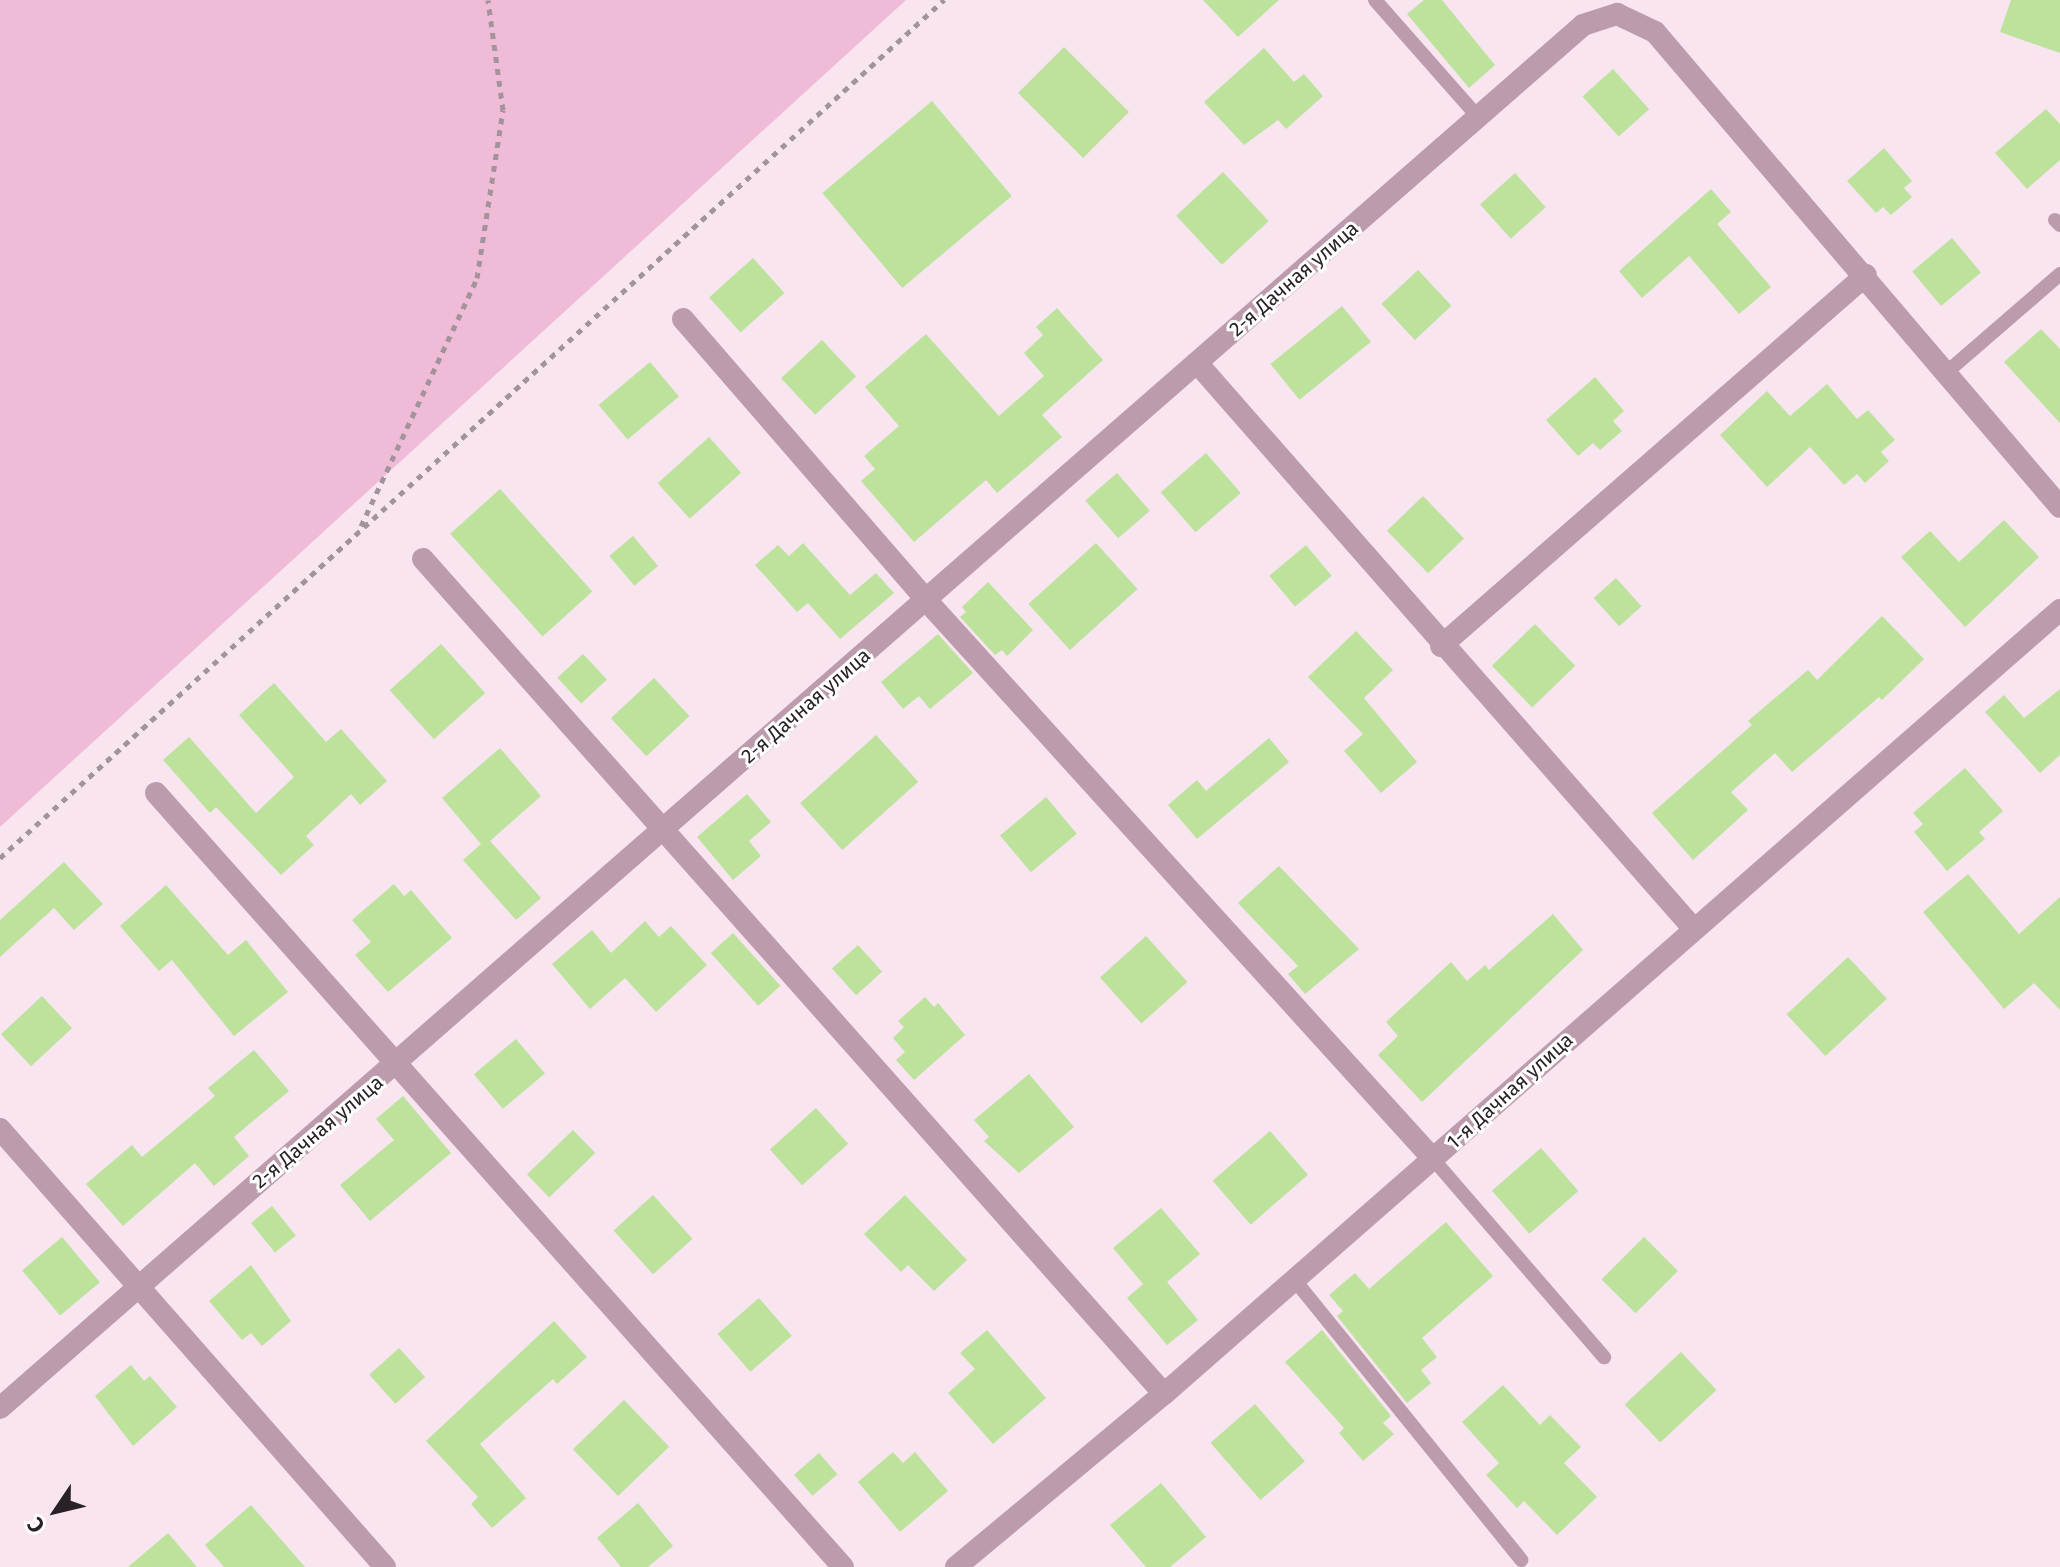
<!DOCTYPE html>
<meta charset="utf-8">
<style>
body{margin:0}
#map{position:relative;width:2060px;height:1567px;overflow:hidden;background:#f9e5ef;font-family:"Fira Sans",sans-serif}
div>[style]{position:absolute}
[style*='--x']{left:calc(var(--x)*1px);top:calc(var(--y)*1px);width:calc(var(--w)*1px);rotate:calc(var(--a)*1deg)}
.green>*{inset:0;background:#efbbd7}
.building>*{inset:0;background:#bce29c;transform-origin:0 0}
.path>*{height:5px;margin-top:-2.5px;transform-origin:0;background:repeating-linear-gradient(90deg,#a3949c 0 6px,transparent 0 12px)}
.service>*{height:14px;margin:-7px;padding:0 7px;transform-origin:7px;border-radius:7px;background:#bb9bac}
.minor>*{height:22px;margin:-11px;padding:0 11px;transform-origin:11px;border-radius:11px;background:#bb9bac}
span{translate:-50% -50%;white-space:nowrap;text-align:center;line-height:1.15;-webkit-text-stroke:6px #fff;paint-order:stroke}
.street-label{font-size:20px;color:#282125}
.north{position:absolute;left:16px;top:1471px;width:80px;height:80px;-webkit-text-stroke:6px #fff;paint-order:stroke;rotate:235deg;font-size:22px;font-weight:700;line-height:32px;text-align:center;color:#282125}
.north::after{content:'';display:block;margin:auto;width:28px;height:36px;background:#282125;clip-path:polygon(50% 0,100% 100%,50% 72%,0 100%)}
</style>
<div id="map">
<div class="green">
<div style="clip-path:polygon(0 0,906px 0,0 827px)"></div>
</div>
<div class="building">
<div style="clip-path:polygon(1203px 0,1279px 0,1238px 37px)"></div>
<div style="clip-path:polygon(1424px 0,1442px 0,1495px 65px,1469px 88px,1407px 14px)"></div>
<div style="clip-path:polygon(2011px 0,2060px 0,2060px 53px,2000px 32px)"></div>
<div style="left:1064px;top:47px;width:92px;height:65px;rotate:45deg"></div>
<div style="clip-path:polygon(1264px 48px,1294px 82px,1304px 74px,1323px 96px,1286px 129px,1278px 120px,1244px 145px,1204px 102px)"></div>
<div style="left:1613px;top:69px;width:54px;height:41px;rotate:48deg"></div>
<div style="left:932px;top:101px;width:124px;height:143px;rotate:50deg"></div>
<div style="clip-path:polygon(2046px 109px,2060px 124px,2060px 160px,2027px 189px,1995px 153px)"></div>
<div style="clip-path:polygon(1884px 148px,1912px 181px,1904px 188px,1912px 197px,1891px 215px,1883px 207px,1876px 213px,1847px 181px)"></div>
<div style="left:1223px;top:172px;width:67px;height:64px;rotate:47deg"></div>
<div style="left:1515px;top:173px;width:46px;height:47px;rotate:48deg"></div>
<div style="clip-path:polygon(1711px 189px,1731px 212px,1717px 224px,1771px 287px,1739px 314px,1689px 256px,1642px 298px,1619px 271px)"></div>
<div style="left:1952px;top:238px;width:45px;height:52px;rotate:50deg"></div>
<div style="left:753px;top:258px;width:47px;height:59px;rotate:48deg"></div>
<div style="left:1418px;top:270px;width:49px;height:50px;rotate:47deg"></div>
<div style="left:1342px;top:306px;width:46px;height:92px;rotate:51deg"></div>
<div style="clip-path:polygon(1057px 308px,1103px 360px,1042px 415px,1062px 437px,997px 493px,986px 480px,914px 542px,861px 481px,875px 469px,864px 456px,899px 426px,865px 387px,926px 334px,999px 416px,1044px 376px,1024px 353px,1043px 335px,1036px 327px)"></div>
<div style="clip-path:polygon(2041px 329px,2060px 349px,2060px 423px,2004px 362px)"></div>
<div style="left:822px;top:340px;width:50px;height:56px;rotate:47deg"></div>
<div style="left:650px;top:362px;width:45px;height:67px;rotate:50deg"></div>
<div style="clip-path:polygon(1595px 377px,1624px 411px,1613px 421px,1622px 431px,1600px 450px,1593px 443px,1578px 456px,1546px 420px)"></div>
<div style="clip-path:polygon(1827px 384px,1857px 419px,1868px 410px,1895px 440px,1881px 452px,1889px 461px,1865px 483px,1857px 474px,1844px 485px,1810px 447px,1767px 487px,1720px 435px,1767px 391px,1790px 416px)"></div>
<div style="left:709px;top:437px;width:48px;height:69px;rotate:48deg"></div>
<div style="left:1206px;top:453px;width:53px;height:60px;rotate:49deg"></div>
<div style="left:1117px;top:473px;width:50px;height:42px;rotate:49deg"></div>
<div style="left:500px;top:489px;width:138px;height:67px;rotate:48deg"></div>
<div style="left:1423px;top:496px;width:59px;height:50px;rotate:46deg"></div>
<div style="clip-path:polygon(2004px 520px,2039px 557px,1965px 627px,1901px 557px,1930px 531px,1959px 562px)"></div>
<div style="left:633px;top:536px;width:39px;height:31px;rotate:50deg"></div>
<div style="clip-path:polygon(803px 543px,850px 595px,876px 573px,894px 593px,840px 639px,808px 603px,797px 612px,755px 565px,778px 545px,789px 556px)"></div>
<div style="left:1096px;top:543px;width:62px;height:91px;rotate:48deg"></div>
<div style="left:1306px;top:545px;width:40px;height:48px;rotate:50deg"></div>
<div style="left:1616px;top:578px;width:38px;height:30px;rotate:48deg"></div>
<div style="clip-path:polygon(988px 582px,1033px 630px,1007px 656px,1002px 650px,995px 655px,960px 617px,966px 612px,962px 607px)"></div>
<div style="clip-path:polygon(1882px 616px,1924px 659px,1882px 700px,1879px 697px,1792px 772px,1775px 753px,1731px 792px,1748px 810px,1693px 860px,1652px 813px,1752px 725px,1748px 721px,1808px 670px,1817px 680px)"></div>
<div style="left:1535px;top:624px;width:58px;height:60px;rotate:46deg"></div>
<div style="clip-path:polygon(1356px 631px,1393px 670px,1364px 698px,1417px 762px,1381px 793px,1344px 751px,1363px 734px,1308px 677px)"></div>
<div style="clip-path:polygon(938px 634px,973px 673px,930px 709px,919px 696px,903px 709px,881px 682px)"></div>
<div style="left:441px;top:644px;width:66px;height:69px;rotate:48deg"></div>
<div style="left:583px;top:654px;width:35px;height:35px;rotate:47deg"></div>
<div style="left:654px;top:678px;width:52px;height:59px;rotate:47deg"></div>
<div style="clip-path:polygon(274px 683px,326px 742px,341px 729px,387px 781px,360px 805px,351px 794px,306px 836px,314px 845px,281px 875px,216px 807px,210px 813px,163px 760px,189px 737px,256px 813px,294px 777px,239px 715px)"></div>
<div style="clip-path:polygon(2060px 689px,2060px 755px,2040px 773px,1985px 712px,2004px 695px,2024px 718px)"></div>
<div style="left:876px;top:735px;width:63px;height:102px;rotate:48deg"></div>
<div style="clip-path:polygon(1269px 738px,1289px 762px,1197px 839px,1168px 805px,1197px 780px,1206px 791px)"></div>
<div style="clip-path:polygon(500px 748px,541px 796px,490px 841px,541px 898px,516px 920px,463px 860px,481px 844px,442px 798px)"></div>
<div style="clip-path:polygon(1965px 768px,2003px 811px,1979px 832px,1985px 839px,1947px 871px,1914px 832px,1923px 824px,1913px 813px)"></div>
<div style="clip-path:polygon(747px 794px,771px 822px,749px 841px,761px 856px,733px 880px,697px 837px)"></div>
<div style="left:1046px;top:797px;width:48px;height:60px;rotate:50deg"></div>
<div style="clip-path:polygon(64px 862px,103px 904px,74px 930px,54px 908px,0 957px,0 920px)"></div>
<div style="clip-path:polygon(1279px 866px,1359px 949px,1305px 994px,1288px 974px,1298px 966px,1238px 903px)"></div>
<div style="clip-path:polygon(1968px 874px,2019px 934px,2060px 897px,2060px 1010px,2034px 983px,2004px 1009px,1923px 912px)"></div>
<div style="clip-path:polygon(394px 884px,404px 896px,411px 890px,452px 938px,388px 992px,355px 955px,371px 942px,352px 920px)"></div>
<div style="clip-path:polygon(166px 885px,228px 955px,246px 940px,288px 992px,234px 1036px,172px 960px,159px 971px,120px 926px)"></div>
<div style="clip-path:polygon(1553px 914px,1583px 950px,1422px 1102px,1378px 1055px,1398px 1036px,1386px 1022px,1451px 962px,1467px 981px,1485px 965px,1489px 970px)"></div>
<div style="clip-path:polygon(645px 921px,659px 937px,671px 926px,707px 965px,656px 1012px,625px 978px,590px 1009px,552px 964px,592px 930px,611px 953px)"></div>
<div style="left:733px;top:933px;width:71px;height:30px;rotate:48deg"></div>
<div style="left:1146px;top:936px;width:62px;height:62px;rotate:48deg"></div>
<div style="left:858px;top:945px;width:36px;height:35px;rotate:48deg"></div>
<div style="left:1848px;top:957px;width:57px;height:84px;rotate:47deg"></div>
<div style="left:42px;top:996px;width:44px;height:56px;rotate:47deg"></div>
<div style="clip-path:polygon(925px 997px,934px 1007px,938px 1003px,965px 1035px,914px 1080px,896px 1060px,905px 1052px,893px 1038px,904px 1027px,898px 1021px)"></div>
<div style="left:516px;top:1039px;width:45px;height:55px;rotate:50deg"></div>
<div style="clip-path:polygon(254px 1050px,289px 1091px,234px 1137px,249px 1156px,214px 1186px,195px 1163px,123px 1226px,86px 1184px,132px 1145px,142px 1157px,215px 1096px,208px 1088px)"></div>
<div style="clip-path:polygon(1029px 1074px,1074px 1127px,1019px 1173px,984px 1141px,989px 1137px,974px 1120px)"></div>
<div style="clip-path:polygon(403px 1096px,451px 1153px,370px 1221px,340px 1185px,394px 1140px,376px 1119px)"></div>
<div style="left:816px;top:1108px;width:48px;height:62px;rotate:48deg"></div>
<div style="left:573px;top:1130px;width:32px;height:64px;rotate:46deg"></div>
<div style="left:1270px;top:1131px;width:58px;height:76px;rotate:49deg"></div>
<div style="left:1541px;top:1148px;width:57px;height:65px;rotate:49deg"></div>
<div style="left:653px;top:1195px;width:59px;height:53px;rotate:48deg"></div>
<div style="clip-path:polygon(905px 1195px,967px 1260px,934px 1291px,908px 1265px,901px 1272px,864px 1234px)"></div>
<div style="left:272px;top:1206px;width:38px;height:27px;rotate:51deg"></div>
<div style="clip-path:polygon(1161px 1208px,1200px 1254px,1167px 1282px,1198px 1320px,1167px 1345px,1127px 1298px,1143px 1284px,1113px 1248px)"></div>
<div style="clip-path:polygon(1446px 1222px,1493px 1276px,1422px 1338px,1437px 1357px,1421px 1370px,1431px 1383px,1407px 1403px,1337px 1316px,1343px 1311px,1329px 1295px,1355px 1273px,1369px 1289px)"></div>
<div style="left:62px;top:1237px;width:59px;height:52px;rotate:50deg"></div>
<div style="left:1644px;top:1237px;width:48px;height:60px;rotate:45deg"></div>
<div style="clip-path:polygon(251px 1265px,291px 1321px,262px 1346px,251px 1333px,242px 1340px,209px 1301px)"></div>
<div style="left:759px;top:1298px;width:50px;height:55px;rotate:49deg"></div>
<div style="clip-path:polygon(554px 1321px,587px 1357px,557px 1384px,553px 1379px,480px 1444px,526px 1498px,492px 1528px,471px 1504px,478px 1497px,426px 1441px)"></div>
<div style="clip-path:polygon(987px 1330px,1046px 1398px,993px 1444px,948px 1393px,975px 1369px,960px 1353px)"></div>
<div style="clip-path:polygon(1322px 1330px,1391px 1416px,1383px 1423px,1394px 1434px,1363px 1461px,1339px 1433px,1344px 1428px,1285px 1362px)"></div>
<div style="left:399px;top:1348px;width:39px;height:40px;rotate:48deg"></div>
<div style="left:1681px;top:1352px;width:52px;height:77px;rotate:47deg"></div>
<div style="clip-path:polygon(131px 1365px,144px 1381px,150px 1376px,177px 1407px,133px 1446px,95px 1396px)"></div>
<div style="clip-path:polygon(1503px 1385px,1540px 1425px,1550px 1415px,1581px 1447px,1564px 1463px,1597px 1497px,1557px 1535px,1524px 1501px,1517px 1508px,1486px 1475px,1499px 1463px,1462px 1422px)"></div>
<div style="left:624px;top:1400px;width:65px;height:71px;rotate:46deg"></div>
<div style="left:1255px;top:1404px;width:76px;height:59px;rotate:49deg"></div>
<div style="clip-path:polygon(893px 1452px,903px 1463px,915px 1452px,948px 1491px,900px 1532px,858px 1482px)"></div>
<div style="left:819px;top:1453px;width:28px;height:33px;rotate:49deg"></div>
<div style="clip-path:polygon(1161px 1483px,1206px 1537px,1170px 1567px,1146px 1567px,1110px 1525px)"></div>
<div style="clip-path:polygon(638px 1503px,673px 1546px,648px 1567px,621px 1567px,597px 1538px)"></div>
<div style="clip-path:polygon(251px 1505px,305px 1567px,224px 1567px,205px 1545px)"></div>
<div style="clip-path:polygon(168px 1533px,197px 1567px,128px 1567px)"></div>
</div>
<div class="path">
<div style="--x:361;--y:526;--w:274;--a:-64.9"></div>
<div style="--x:477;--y:278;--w:170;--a:-81.2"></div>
<div style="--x:503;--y:110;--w:111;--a:-97.8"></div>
<div style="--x:0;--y:858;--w:1276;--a:-42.27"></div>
</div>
<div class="service">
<div style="--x:1375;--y:0;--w:156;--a:48.6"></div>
<div style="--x:2055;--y:220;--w:7;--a:45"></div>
<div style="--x:1947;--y:372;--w:150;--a:-40.9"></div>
<div style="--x:1433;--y:1159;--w:262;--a:49.2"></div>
<div style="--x:1293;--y:1278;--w:363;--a:51"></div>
</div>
<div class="minor">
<div style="--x:683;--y:319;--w:371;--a:49.1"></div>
<div style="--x:926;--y:600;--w:755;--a:47.79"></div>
<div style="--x:1198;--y:364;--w:750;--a:48.73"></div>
<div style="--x:423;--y:559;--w:1116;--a:48.41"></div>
<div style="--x:1441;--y:646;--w:564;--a:-41.12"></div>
<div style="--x:156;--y:793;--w:1035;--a:48.41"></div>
<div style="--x:0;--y:1129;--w:583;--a:48.68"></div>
<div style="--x:0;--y:1408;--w:2102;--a:-41.14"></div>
<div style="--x:1583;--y:25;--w:36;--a:-18"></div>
<div style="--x:1617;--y:14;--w:42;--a:25.3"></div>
<div style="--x:1655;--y:32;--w:624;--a:49.55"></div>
<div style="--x:956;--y:1567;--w:271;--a:-39.8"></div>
<div style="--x:1164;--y:1394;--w:1191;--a:-41.19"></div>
</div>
<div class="street-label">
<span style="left:1294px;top:279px;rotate:-41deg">2-я Дачная улица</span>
<span style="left:806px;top:706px;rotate:-41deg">2-я Дачная улица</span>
<span style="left:1510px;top:1091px;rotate:-42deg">1-я Дачная улица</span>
<span style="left:318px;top:1132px;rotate:-40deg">2-я Дачная улица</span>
</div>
<div class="north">С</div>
</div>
